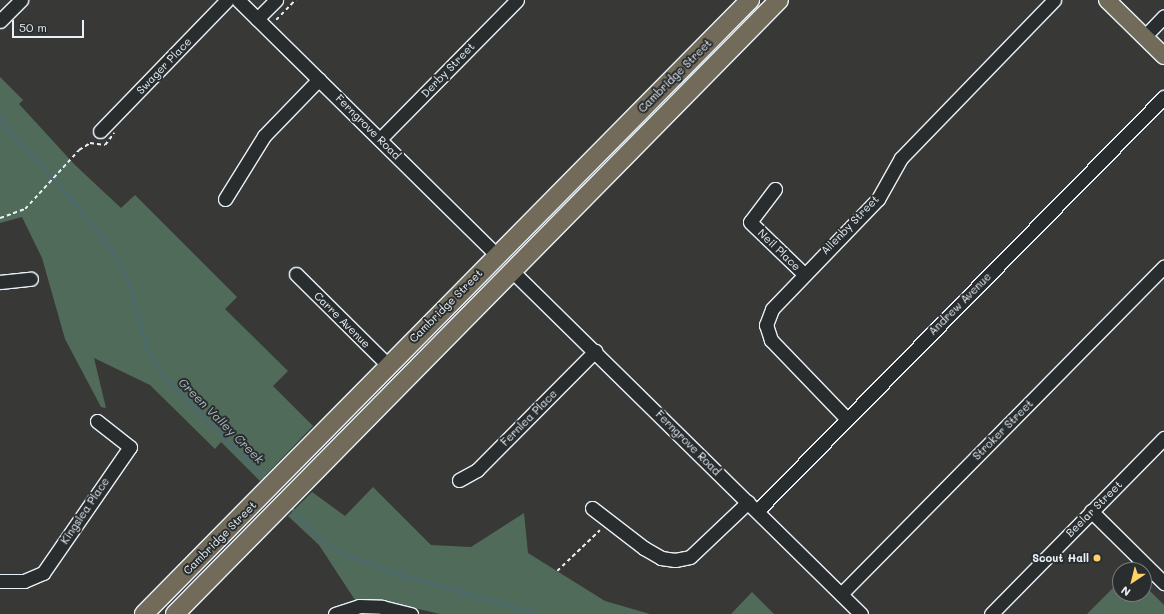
<!DOCTYPE html>
<style>
body{margin:0}
#map{position:relative;width:1164px;height:614px;overflow:hidden;background:#383836;font-family:Mali,sans-serif}
div>[style]{position:absolute}
[style*='--x']{left:calc(var(--x)*1px);top:calc(var(--y)*1px);width:calc(var(--w)*1px);rotate:calc(var(--a)*1deg)}
.green>*{inset:0;background:#516b5a}
.stream>*{height:3px;margin:-1.5px;padding:0 1.5px;transform-origin:1.5px;border-radius:1.5px;background:#4c6a6e}
.path>*{height:1.5px;margin-top:-0.75px;transform-origin:0;background:repeating-linear-gradient(90deg,#e8f1f8 0 4px,transparent 0 7px)}
.roads{filter:drop-shadow(1px 0 #e8f1f8) drop-shadow(-1px 0 #e8f1f8) drop-shadow(0 1px #e8f1f8) drop-shadow(0 -1px #e8f1f8)}
.minor>*{height:13px;margin:-6.5px;padding:0 6.5px;transform-origin:6.5px;border-radius:6.5px;background:#2a2d2e}
.major>*{height:16px;margin:-8px;padding:0 8px;transform-origin:8px;border-radius:8px;background:#726b5a}
.highway>*{height:18px;margin:-9px;padding:0 9px;transform-origin:9px;border-radius:9px;background:#726b5a}
.dots>*{width:11px;height:11px;translate:-50% -50%;box-sizing:border-box;border:2px solid #2a2d2e;border-radius:50%}
span{translate:-50% -50%;white-space:nowrap;text-align:center;line-height:1.15;-webkit-text-stroke:4px #2a2d2e;paint-order:stroke}
.street-label{font-size:11px;color:#e8f1f8}
.poi-label{font-size:11px;color:#e8f1f8;font-weight:700}
.right{translate:-100% -50%;text-align:right}
.water-label{font-size:12px;color:#aabbc1;font-style:italic}
.north{position:absolute;left:1112px;top:562px;width:40px;height:40px;box-sizing:border-box;background:#2a2d2e;border:1px solid #767b7f;border-radius:50%;rotate:215deg;font-size:11px;font-weight:700;line-height:16px;text-align:center;color:#e8f1f8}
.north::after{content:'';display:block;margin:auto;width:14px;height:18px;background:#ffd166;clip-path:polygon(50% 0,100% 100%,50% 72%,0 100%)}
.scale{position:absolute;left:12px;top:20px;width:72px;height:18px;box-sizing:border-box;border:2px solid #e8f1f8;border-top:0;padding-left:5px;font-size:12px;line-height:14px;white-space:nowrap;color:#e8f1f8;-webkit-text-stroke:3px #2a2d2e;paint-order:stroke}
</style>
<div id="map">
<div class="green">
<div style="clip-path:polygon(0 77px,23px 100px,19px 104px,75px 165px,121px 208px,135px 195px,237px 297px,225px 309px,288px 371px,273px 386px,313px 426px,260px 481px,221px 442px,215px 449px,150px 385px,94px 358px,106px 408px,101px 407px,65px 339px,42px 258px,22px 217px,0 223px)"></div>
<div style="clip-path:polygon(373px 487px,431px 545px,471px 547px,524px 513px,528px 553px,605px 601px,650px 614px,440px 614px,375px 599px,355px 600px,319px 545px,288px 516px,312px 492px,345px 516px)"></div>
<div style="clip-path:polygon(1120px 581px,1120px 594px,1144px 594px,1144px 585px,1164px 605px,1164px 614px,1087px 614px)"></div>
<div style="clip-path:polygon(752px 592px,774px 614px,731px 614px)"></div>
</div>
<div class="stream">
<div style="--x:0;--y:116;--w:12;--a:66"></div>
<div style="--x:5;--y:127;--w:93;--a:47.2"></div>
<div style="--x:68;--y:195;--w:68;--a:51.6"></div>
<div style="--x:110;--y:248;--w:37;--a:61"></div>
<div style="--x:128;--y:280;--w:73;--a:75"></div>
<div style="--x:147;--y:351;--w:30;--a:57"></div>
<div style="--x:163;--y:376;--w:146;--a:45.3"></div>
<div style="--x:289;--y:505;--w:35;--a:50"></div>
<div style="--x:312;--y:532;--w:36;--a:36"></div>
<div style="--x:341;--y:553;--w:51;--a:20.6"></div>
<div style="--x:389;--y:571;--w:156;--a:16"></div>
</div>
<div class="path">
<div style="--x:276;--y:20;--w:28;--a:-46"></div>
<div style="--x:0;--y:218;--w:27;--a:-20"></div>
<div style="--x:25;--y:209;--w:80;--a:-47.5"></div>
<div style="--x:79;--y:150;--w:13;--a:-32"></div>
<div style="--x:90;--y:143;--w:15;--a:8"></div>
<div style="--x:105;--y:145;--w:15;--a:-53"></div>
<div style="--x:557;--y:571;--w:59;--a:-43.6"></div>
</div>
<div class="roads">
<div class="minor">
<div style="--x:238;--y:0;--w:363;--a:44.6"></div>
<div style="--x:257;--y:19;--w:27;--a:-45"></div>
<div style="--x:0;--y:21;--w:30;--a:-45"></div>
<div style="--x:1144;--y:37;--w:29;--a:-46"></div>
<div style="--x:100;--y:131;--w:182;--a:-45.9"></div>
<div style="--x:380;--y:139;--w:195;--a:-45.4"></div>
<div style="--x:775;--y:189;--w:41;--a:127.1"></div>
<div style="--x:750;--y:222;--w:74;--a:43.9"></div>
<div style="--x:225;--y:199;--w:74;--a:-58.2"></div>
<div style="--x:264;--y:136;--w:79;--a:-46"></div>
<div style="--x:513;--y:272;--w:488;--a:44.5"></div>
<div style="--x:296;--y:274;--w:129;--a:44.7"></div>
<div style="--x:0;--y:282;--w:31;--a:-6"></div>
<div style="--x:847;--y:419;--w:110;--a:-133.9"></div>
<div style="--x:771;--y:340;--w:16;--a:-108"></div>
<div style="--x:766;--y:325;--w:17;--a:-69"></div>
<div style="--x:772;--y:309;--w:153;--a:-46.1"></div>
<div style="--x:878;--y:199;--w:47;--a:-60.7"></div>
<div style="--x:901;--y:158;--w:220;--a:-45.9"></div>
<div style="--x:459;--y:480;--w:21;--a:-29"></div>
<div style="--x:477;--y:470;--w:168;--a:-45.2"></div>
<div style="--x:592;--y:508;--w:66;--a:37.6"></div>
<div style="--x:644;--y:548;--w:20;--a:30"></div>
<div style="--x:661;--y:558;--w:14;--a:8"></div>
<div style="--x:675;--y:560;--w:15;--a:-11"></div>
<div style="--x:690;--y:557;--w:80;--a:-43.5"></div>
<div style="--x:757;--y:511;--w:581;--a:-45.49"></div>
<div style="--x:1091;--y:511;--w:103;--a:44.6"></div>
<div style="--x:0;--y:581;--w:24;--a:0"></div>
<div style="--x:24;--y:581;--w:21;--a:-23"></div>
<div style="--x:43;--y:573;--w:153;--a:-55.4"></div>
<div style="--x:130;--y:447;--w:42;--a:-141.8"></div>
<div style="--x:841;--y:594;--w:460;--a:-45.4"></div>
<div style="--x:335;--y:614;--w:25;--a:-18"></div>
<div style="--x:359;--y:606;--w:23;--a:2"></div>
<div style="--x:382;--y:607;--w:30;--a:14"></div>
<div style="--x:991;--y:614;--w:247;--a:-45.5"></div>
</div>
<div class="major">
<div style="--x:1107;--y:0;--w:80;--a:44.5"></div>
</div>
<div class="highway">
<div style="--x:144;--y:614;--w:863;--a:-45.38"></div>
<div style="--x:175;--y:614;--w:861;--a:-45.47"></div>
</div>
</div>
<div class="dots">
<div style="left:1097px;top:558px;background:#ffd166"></div>
</div>
<div class="street-label">
<span style="left:164px;top:66px;rotate:-46deg">Swager Place</span>
<span style="left:448px;top:70px;rotate:-46deg">Derby Street</span>
<span style="left:675px;top:76px;rotate:-45deg">Cambridge Street</span>
<span style="left:368px;top:127px;rotate:45deg">Ferngrove Road</span>
<span style="left:850px;top:225px;rotate:-46deg">Allenby Street</span>
<span style="left:779px;top:250px;rotate:44deg">Neil Place</span>
<span style="left:960px;top:304px;rotate:-45deg">Andrew Avenue</span>
<span style="left:446px;top:306px;rotate:-45deg">Cambridge Street</span>
<span style="left:342px;top:320px;rotate:45deg">Carre Avenue</span>
<span style="left:529px;top:418px;rotate:-45deg">Fernlea Place</span>
<span style="left:1003px;top:430px;rotate:-45deg">Stroker Street</span>
<span style="left:688px;top:443px;rotate:45deg">Ferngrove Road</span>
<span style="left:1094px;top:509px;rotate:-45deg">Beelar Street</span>
<span style="left:85px;top:511px;rotate:-56deg">Kingslea Place</span>
<span style="left:220px;top:538px;rotate:-45deg">Cambridge Street</span>
</div>
<div class="poi-label">
<span class="right" style="left:1089px;top:558px">Scout Hall</span>
</div>
<div class="water-label">
<span style="left:221px;top:421px;rotate:45deg">Green Valley Creek</span>
</div>
<div class="north">N</div>
<div class="scale">50 m</div>
</div>
